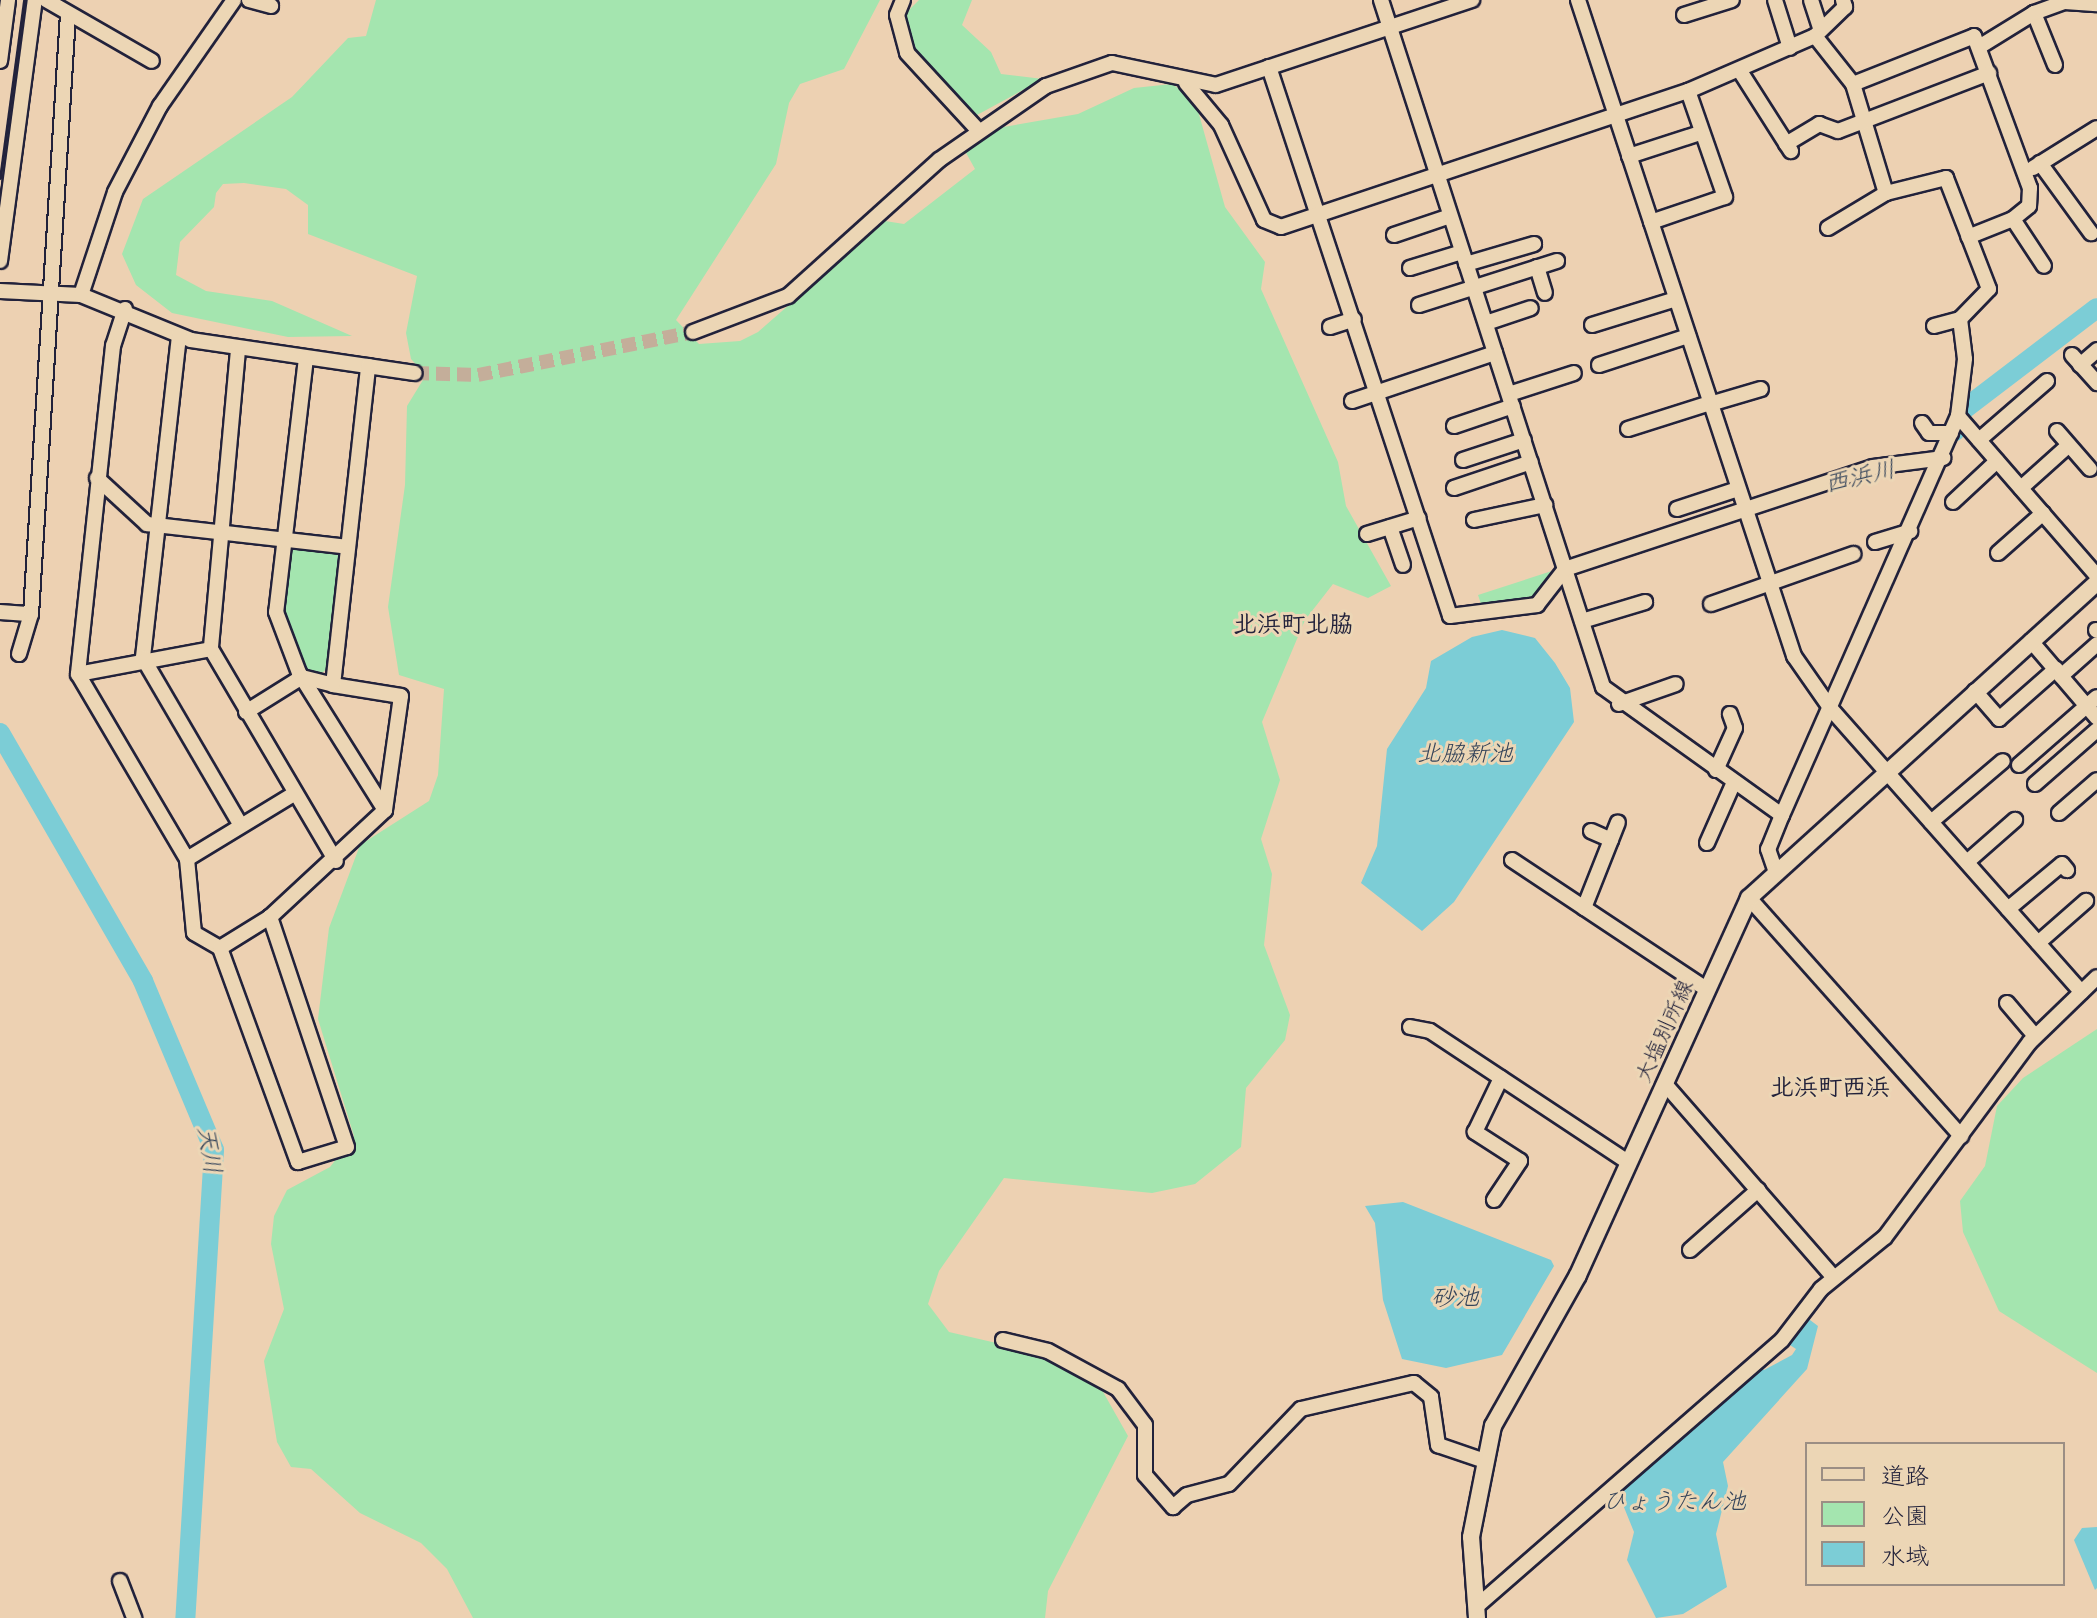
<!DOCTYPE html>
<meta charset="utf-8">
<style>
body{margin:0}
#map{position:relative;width:2097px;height:1618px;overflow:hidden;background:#edd1b2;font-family:"Shantell Sans","Klee One",sans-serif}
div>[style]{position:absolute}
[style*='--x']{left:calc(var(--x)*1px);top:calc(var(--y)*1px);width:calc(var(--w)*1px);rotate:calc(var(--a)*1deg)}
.green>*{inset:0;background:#a4e5af}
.water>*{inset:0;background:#7ccdd6}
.river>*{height:20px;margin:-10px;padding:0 10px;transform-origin:10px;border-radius:10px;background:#7ccdd6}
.minor-tunnel>*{height:14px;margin-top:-7px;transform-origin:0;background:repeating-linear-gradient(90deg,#c4ae9a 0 14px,transparent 0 21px)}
.roads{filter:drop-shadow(2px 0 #22223b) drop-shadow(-2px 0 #22223b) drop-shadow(0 2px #22223b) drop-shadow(0 -2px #22223b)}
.minor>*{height:14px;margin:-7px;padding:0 7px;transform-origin:7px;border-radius:7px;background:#ecd6b5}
.major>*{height:16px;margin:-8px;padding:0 8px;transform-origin:8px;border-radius:8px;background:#ecd6b5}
.rail>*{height:3px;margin:-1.5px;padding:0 1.5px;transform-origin:1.5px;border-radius:1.5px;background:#22223b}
span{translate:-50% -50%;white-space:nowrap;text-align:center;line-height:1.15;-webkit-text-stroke:6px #ecd6b5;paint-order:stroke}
.street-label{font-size:22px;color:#22223b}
.water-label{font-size:24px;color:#34445a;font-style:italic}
.neighbourhood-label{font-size:24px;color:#22223b;font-weight:700}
.legend{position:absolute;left:1805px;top:1442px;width:260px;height:144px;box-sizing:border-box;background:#ecd6b5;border:2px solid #9b8e84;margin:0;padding:10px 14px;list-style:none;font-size:24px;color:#22223b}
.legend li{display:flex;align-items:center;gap:16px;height:40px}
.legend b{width:40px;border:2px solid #9b8e84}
</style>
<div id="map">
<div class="green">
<div style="clip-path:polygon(376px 0,880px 0,844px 69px,800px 84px,789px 103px,776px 164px,676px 320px,699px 344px,740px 341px,758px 332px,885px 221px,904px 224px,975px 169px,965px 151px,998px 128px,1078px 114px,1134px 88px,1172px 84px,1195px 100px,1225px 207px,1265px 262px,1261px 289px,1338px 462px,1346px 506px,1391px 586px,1368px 598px,1333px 584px,1305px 620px,1262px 722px,1280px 780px,1261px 839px,1272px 874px,1264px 945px,1290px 1015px,1285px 1040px,1246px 1088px,1241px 1147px,1195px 1184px,1152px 1193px,1004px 1178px,939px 1271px,928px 1304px,949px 1332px,1057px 1357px,1098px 1383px,1128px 1436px,1048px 1591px,1045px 1618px,473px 1618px,447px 1569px,421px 1543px,360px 1513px,311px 1469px,291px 1467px,277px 1442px,264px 1361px,284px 1309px,271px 1244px,274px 1216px,287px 1190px,330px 1167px,354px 1136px,318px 1019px,329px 928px,360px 845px,429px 801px,438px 775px,444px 689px,399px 675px,388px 607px,405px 485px,407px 406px,426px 375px,411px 359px,406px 333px,417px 276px,308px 234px,308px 205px,286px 189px,244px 183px,223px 184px,216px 193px,214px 207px,180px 242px,176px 275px,206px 291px,272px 301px,352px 336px,288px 337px,172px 313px,136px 285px,122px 254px,143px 199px,292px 97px,348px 38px,366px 36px)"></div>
<div style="clip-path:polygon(919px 0,972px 0,962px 25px,991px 52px,1001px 74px,1043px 79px,977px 115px,909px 43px,906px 13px)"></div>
<div style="clip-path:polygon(295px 546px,340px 555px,327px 669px,319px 675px,299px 665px,282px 616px,288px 550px)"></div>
<div style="clip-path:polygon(1558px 569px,1537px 601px,1481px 604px,1478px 595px)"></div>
<div style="clip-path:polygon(2097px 1029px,2097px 1373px,1999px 1311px,1963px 1232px,1960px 1201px,1985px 1166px,1997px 1106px,2023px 1078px)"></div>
</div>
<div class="water">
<div style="clip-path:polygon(1502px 630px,1535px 638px,1555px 663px,1570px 688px,1574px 722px,1454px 902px,1422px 931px,1361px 883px,1377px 846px,1387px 749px,1426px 688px,1431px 661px,1472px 637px)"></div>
<div style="clip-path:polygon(1403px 1202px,1551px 1260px,1554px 1266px,1502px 1355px,1446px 1368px,1402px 1359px,1383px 1300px,1375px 1223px,1365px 1206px)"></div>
<div style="clip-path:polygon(1806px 1317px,1818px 1326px,1807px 1369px,1723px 1462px,1728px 1486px,1716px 1534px,1727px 1587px,1683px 1614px,1656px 1618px,1627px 1560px,1634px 1532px,1617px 1490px,1759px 1365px,1764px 1370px,1792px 1355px,1796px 1349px,1787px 1343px)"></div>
<div style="clip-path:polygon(2097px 1527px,2097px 1588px,2095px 1590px,2074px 1540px,2082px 1528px)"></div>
</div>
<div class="river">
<div style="--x:1955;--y:431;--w:22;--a:-69"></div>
<div style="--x:1963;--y:410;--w:168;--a:-37.3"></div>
<div style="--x:0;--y:733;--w:286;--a:60"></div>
<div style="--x:143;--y:981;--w:183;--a:67.2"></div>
<div style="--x:214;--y:1150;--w:469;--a:93.5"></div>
</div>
<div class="minor-tunnel">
<div style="--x:415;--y:373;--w:63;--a:1.8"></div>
<div style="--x:478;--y:375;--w:219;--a:-11.3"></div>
</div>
<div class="roads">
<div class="minor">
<div style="--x:46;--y:0;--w:122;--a:29.9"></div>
<div style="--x:249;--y:0;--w:23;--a:15"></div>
<div style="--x:903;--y:0;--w:16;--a:112"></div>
<div style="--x:897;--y:15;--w:39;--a:75"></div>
<div style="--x:907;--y:53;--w:105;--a:47.3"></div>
<div style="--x:1381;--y:0;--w:722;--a:72.09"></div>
<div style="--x:1603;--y:687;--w:220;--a:35.6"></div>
<div style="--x:1578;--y:0;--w:691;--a:71.77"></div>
<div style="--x:1794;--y:656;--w:65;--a:55.1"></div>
<div style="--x:1831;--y:709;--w:378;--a:48.5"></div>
<div style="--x:1775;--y:0;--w:50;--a:72.6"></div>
<div style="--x:1811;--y:0;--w:29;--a:72"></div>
<div style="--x:2034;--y:13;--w:56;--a:68"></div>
<div style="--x:1684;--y:15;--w:50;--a:-17.4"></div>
<div style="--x:1815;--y:36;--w:42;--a:-44"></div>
<div style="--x:1845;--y:7;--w:7;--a:-106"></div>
<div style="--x:1979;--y:47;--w:65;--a:-31.7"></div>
<div style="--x:2034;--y:13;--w:33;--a:-20"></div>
<div style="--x:2065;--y:2;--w:32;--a:4"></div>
<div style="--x:0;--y:61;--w:62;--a:-82.5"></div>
<div style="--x:1269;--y:67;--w:578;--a:71.75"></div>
<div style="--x:1450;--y:616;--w:88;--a:-7.2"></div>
<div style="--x:1537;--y:605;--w:46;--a:-52.1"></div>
<div style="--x:1565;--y:569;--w:324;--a:-18.3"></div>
<div style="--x:1873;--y:467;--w:71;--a:-7.3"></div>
<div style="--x:1740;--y:71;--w:95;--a:57.5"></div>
<div style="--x:1186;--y:83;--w:55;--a:50.2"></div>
<div style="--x:1221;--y:125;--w:104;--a:65.6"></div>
<div style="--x:1264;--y:220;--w:18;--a:22"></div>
<div style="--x:1281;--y:227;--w:429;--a:-18.5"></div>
<div style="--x:1688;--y:91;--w:138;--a:-23.4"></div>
<div style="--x:1815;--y:36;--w:61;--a:51.6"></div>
<div style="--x:1853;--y:84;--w:114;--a:73.2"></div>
<div style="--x:1886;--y:193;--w:62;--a:-14"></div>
<div style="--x:1946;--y:178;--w:119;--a:68.8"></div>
<div style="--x:1989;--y:289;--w:42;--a:134"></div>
<div style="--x:1960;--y:319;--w:40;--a:82.9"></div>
<div style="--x:1965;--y:359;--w:57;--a:97"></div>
<div style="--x:1958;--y:416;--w:436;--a:113.8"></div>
<div style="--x:1782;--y:815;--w:37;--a:112"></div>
<div style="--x:1768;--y:849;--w:21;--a:71"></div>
<div style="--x:1853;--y:84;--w:130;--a:-21.6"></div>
<div style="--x:1974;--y:36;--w:162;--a:69.8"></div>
<div style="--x:2030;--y:188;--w:18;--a:93"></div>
<div style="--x:2029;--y:206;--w:21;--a:141"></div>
<div style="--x:2013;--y:219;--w:48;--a:158.2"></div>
<div style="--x:1786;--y:144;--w:39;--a:-31"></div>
<div style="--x:1819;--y:124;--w:20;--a:20"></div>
<div style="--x:1838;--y:131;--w:162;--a:-21"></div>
<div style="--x:1629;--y:156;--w:75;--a:-17.9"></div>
<div style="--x:2040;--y:163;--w:87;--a:53.9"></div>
<div style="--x:2033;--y:168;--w:75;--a:-32"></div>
<div style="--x:2013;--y:219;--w:56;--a:56.6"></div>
<div style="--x:1651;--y:222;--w:78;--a:-18.7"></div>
<div style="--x:1725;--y:197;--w:112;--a:-109.2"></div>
<div style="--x:1828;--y:228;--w:68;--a:-31.1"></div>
<div style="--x:1394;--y:235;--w:59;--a:-18.7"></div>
<div style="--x:0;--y:261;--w:263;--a:-82.4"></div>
<div style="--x:1466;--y:264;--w:71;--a:-16.4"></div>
<div style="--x:1537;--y:267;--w:27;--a:73"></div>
<div style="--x:1410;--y:268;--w:54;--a:-17.1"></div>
<div style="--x:0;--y:291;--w:81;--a:2.8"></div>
<div style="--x:81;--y:295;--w:119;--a:22.2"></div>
<div style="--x:191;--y:340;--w:226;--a:8.4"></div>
<div style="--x:81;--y:295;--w:108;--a:-71.7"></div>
<div style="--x:115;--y:192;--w:97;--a:-62.4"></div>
<div style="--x:160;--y:106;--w:129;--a:-55.1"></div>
<div style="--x:1419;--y:305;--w:145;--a:-17.7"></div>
<div style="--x:125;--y:309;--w:39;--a:108"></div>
<div style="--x:113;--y:346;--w:330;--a:96.1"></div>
<div style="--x:78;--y:674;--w:215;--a:59.5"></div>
<div style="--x:187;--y:859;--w:74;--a:84.6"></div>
<div style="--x:194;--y:933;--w:30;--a:30"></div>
<div style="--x:220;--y:948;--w:228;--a:70"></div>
<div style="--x:298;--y:1162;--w:51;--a:-17"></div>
<div style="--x:347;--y:1147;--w:243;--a:-108.5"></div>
<div style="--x:1486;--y:323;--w:47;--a:-18.4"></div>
<div style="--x:1592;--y:325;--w:88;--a:-17.2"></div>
<div style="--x:1934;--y:326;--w:27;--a:-15"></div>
<div style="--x:1330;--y:327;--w:25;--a:-18"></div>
<div style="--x:693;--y:332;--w:102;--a:-20.8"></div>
<div style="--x:788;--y:296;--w:203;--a:-42"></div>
<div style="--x:939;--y:160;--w:130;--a:-34.7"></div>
<div style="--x:1046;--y:86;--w:70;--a:-19.2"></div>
<div style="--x:1112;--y:63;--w:106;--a:11.9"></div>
<div style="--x:1216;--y:85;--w:270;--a:-18.4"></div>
<div style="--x:179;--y:336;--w:324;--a:96.4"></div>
<div style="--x:143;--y:658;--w:194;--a:59.7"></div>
<div style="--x:238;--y:350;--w:300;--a:95.2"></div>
<div style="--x:211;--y:649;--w:246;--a:59.5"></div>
<div style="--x:2072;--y:355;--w:38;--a:48"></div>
<div style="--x:306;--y:358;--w:256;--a:96.7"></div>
<div style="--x:276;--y:612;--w:65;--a:69.3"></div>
<div style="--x:299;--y:673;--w:162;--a:57.9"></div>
<div style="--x:1599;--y:365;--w:94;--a:-18"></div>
<div style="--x:2080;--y:365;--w:23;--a:-41"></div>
<div style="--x:1509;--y:394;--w:68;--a:-17.9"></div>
<div style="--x:1352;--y:401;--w:151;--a:-18.6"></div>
<div style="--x:1710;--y:404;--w:53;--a:-16.4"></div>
<div style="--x:1958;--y:416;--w:212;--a:49"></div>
<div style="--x:1922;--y:423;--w:12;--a:55"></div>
<div style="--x:1929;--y:433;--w:22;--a:0"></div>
<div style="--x:1454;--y:426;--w:62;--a:-18.7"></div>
<div style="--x:1628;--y:429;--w:86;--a:-17.6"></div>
<div style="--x:2057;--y:431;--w:50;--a:49"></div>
<div style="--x:1979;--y:440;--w:90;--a:-40.9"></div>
<div style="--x:1463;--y:460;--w:64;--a:-18.2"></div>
<div style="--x:97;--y:478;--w:68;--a:42.6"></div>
<div style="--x:147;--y:524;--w:202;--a:6.5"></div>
<div style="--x:1454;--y:488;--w:81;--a:-18.7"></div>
<div style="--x:2021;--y:488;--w:64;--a:-41.9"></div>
<div style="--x:1953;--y:502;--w:60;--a:-43"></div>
<div style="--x:1677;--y:509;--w:64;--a:-18.2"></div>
<div style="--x:1474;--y:520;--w:73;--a:-11.9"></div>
<div style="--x:1390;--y:527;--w:40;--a:71.1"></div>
<div style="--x:1367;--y:534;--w:54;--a:-17.1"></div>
<div style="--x:1875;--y:542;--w:37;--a:-17"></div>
<div style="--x:1998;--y:553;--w:60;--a:-41.6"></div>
<div style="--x:1711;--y:604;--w:151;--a:-19.4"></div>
<div style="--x:0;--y:612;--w:31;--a:4"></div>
<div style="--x:1582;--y:621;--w:66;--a:-16.8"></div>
<div style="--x:2096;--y:630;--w:1;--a:45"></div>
<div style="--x:2031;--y:641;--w:101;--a:49.4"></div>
<div style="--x:19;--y:654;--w:42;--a:-73.3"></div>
<div style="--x:31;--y:614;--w:601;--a:-86.47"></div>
<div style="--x:78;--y:674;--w:135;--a:-10.6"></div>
<div style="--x:2061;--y:676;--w:48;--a:-41.6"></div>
<div style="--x:1975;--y:691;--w:37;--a:49"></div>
<div style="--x:1999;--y:719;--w:76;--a:-41.3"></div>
<div style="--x:1619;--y:704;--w:60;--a:-19.3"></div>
<div style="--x:246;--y:712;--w:66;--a:-32"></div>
<div style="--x:302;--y:677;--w:32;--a:14"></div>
<div style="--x:2019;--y:765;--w:103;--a:-41.1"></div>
<div style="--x:1716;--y:770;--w:46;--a:-65.7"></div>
<div style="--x:1735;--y:728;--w:15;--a:-110"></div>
<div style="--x:2035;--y:784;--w:82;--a:-41.1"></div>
<div style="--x:2059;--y:813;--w:50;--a:-41"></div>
<div style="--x:1931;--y:822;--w:94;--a:-40.3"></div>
<div style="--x:1591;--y:831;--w:22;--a:24"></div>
<div style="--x:1707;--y:843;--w:67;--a:-66.1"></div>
<div style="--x:187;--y:859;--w:125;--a:-31.3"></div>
<div style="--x:1512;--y:860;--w:233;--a:33.6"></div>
<div style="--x:1967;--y:862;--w:64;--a:-41.2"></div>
<div style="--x:1749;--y:898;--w:319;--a:48.3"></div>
<div style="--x:1584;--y:908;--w:92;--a:-68.4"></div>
<div style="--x:2008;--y:909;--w:70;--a:-39.8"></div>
<div style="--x:2062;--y:864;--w:8;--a:50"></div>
<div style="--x:2038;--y:943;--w:64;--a:-41.2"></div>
<div style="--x:220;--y:948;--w:59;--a:-31.8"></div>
<div style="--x:270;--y:917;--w:157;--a:-42.9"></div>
<div style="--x:385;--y:810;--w:115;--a:-82"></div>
<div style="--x:401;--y:696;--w:69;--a:-170.8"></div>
<div style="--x:333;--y:685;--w:321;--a:-83.7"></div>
<div style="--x:2007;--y:1003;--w:43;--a:49.7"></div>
<div style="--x:1410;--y:1027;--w:20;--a:11"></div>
<div style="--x:1430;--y:1031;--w:237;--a:33.5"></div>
<div style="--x:1665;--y:1084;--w:257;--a:48.9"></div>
<div style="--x:1494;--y:1200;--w:47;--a:-56.3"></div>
<div style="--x:1520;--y:1161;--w:54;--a:-147.2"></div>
<div style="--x:1475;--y:1132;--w:60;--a:-64.3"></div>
<div style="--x:1690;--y:1250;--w:91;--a:-41.4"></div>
<div style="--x:1003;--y:1340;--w:46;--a:13.7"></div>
<div style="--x:1048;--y:1351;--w:80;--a:28.5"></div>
<div style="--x:1118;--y:1389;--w:45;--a:53.1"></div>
<div style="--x:1145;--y:1425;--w:50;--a:90"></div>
<div style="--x:1145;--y:1475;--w:43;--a:48.8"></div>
<div style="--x:1173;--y:1507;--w:18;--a:-41"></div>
<div style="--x:1187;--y:1495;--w:43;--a:-14.7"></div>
<div style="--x:1229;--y:1484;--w:104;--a:-46.2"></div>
<div style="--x:1301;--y:1409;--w:116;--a:-13"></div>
<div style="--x:1414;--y:1383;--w:22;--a:39"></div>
<div style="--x:1431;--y:1397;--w:49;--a:81.7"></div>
<div style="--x:1438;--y:1445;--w:46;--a:18.8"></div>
<div style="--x:120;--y:1581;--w:40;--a:69"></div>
<div style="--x:1476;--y:1607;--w:406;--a:-41.1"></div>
<div style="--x:1782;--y:1340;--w:64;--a:-52.6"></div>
<div style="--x:1821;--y:1289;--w:82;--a:-39.1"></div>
<div style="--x:1885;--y:1237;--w:243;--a:-53.4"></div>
<div style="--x:2030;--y:1042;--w:93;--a:-44.1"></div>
</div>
<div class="major">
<div style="--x:1477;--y:1618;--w:81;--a:-94.2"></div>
<div style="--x:1471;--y:1537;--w:113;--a:-78.8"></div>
<div style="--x:1493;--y:1426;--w:173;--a:-60.6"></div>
<div style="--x:1578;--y:1275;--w:414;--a:-65.6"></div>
<div style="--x:1749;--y:898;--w:470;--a:-42.2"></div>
</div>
</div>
<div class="rail">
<div style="--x:0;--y:178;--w:180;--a:-82.3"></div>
</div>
<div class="street-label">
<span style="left:1664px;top:1031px;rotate:-66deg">大塩別所線</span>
</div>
<div class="water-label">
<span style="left:1860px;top:477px;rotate:-13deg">西浜川</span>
<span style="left:1465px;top:754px">北脇新池</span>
<span style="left:209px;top:1150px;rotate:81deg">天川</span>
<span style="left:1455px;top:1298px">砂池</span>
<span style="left:1674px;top:1502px">ひょうたん池</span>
</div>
<div class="neighbourhood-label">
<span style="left:1293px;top:625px">北浜町北脇</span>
<span style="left:1830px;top:1088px">北浜町西浜</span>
</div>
<ul class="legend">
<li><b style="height:10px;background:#ecd6b5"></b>道路</li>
<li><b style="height:22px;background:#a4e5af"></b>公園</li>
<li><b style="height:22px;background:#7ccdd6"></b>水域</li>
</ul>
</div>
